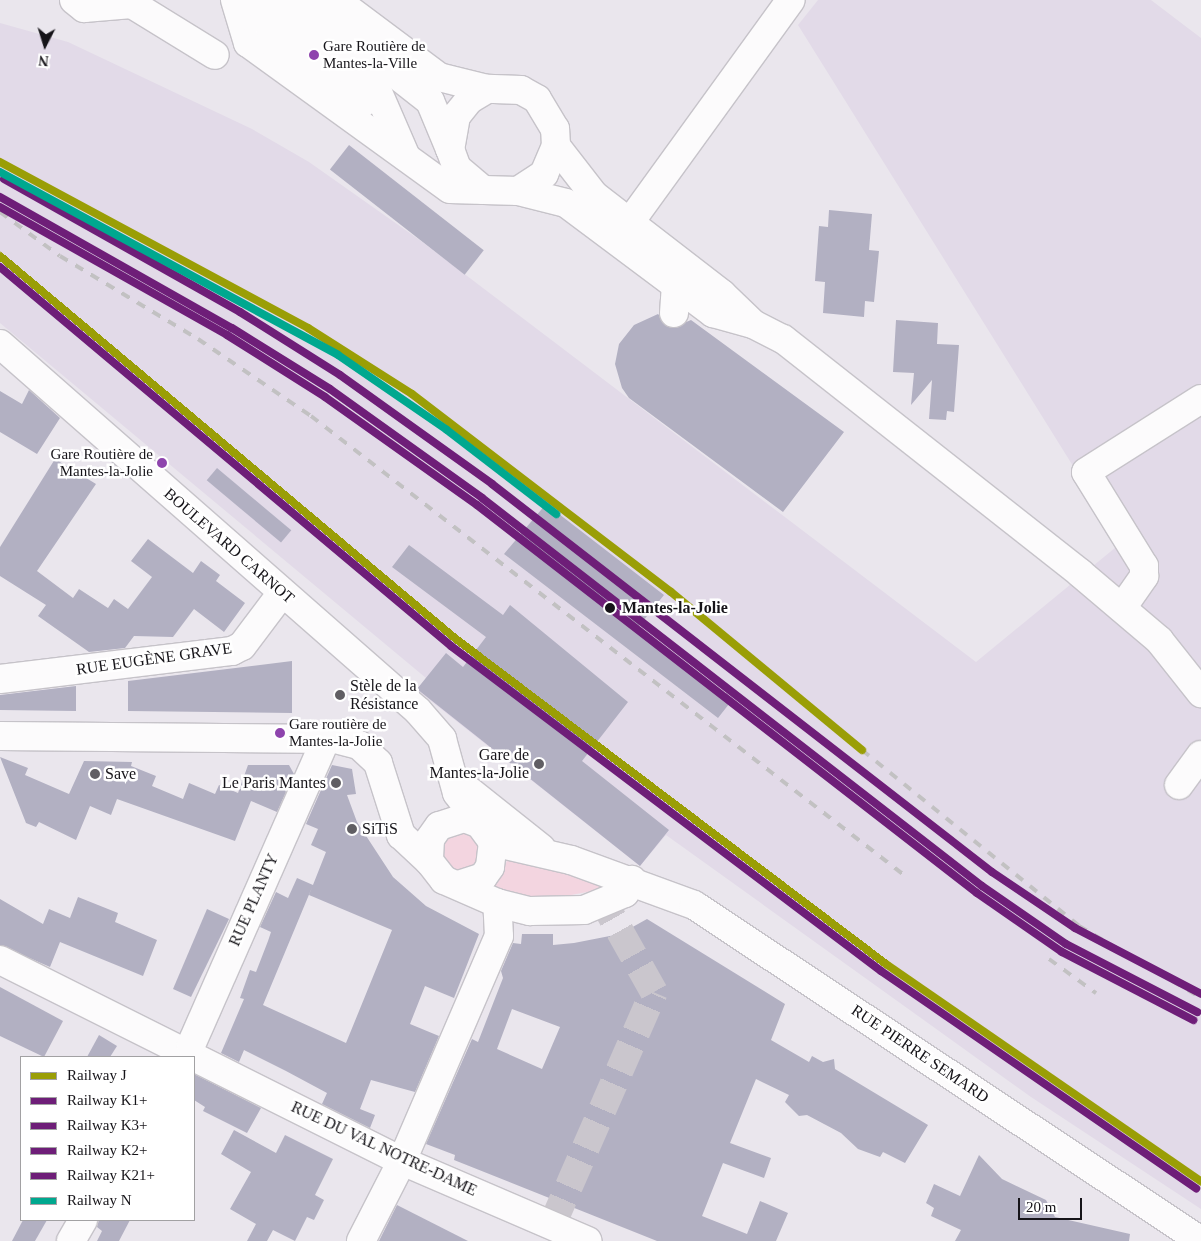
<!DOCTYPE html>
<meta charset="utf-8">
<style>
body{margin:0}
#map{position:relative;width:1201px;height:1241px;overflow:hidden;background:#eae6ed;font-family:Georgia,serif}
div>[style]{position:absolute}
[style*='--x']{left:calc(var(--x)*1px);top:calc(var(--y)*1px);width:calc(var(--w)*1px);rotate:calc(var(--a)*1deg)}
.built>*{inset:0;background:#e2dae8}
.green>*{inset:0;background:#f3d5e0}
.round{border-radius:50%}
.building>*{inset:0;background:#b2b0c2;transform-origin:0 0}
.minor-tunnel>*{height:28px;margin-top:-14px;transform-origin:0;background:repeating-linear-gradient(90deg,#cac6cd 0 28px,transparent 0 42px)}
.roads{filter:drop-shadow(1px 0 #c6c3c9) drop-shadow(-1px 0 #c6c3c9) drop-shadow(0 1px #c6c3c9) drop-shadow(0 -1px #c6c3c9)}
.minor>*{height:28px;margin:-14px;padding:0 14px;transform-origin:14px;border-radius:14px;background:#fcfbfc}
.rail>*{height:4px;margin-top:-2px;transform-origin:0;background:repeating-linear-gradient(90deg,#c2c1c2 0 9px,transparent 0 18px)}
.rail-1>*{height:8px;margin:-4px;padding:0 4px;transform-origin:4px;border-radius:4px;background:#9a9e06}
.rail-2>*{height:8px;margin:-4px;padding:0 4px;transform-origin:4px;border-radius:4px;background:#6e1e78}
.rail-3>*{height:8px;margin:-4px;padding:0 4px;transform-origin:4px;border-radius:4px;background:#6e1e78}
.rail-4>*{height:8px;margin:-4px;padding:0 4px;transform-origin:4px;border-radius:4px;background:#6e1e78}
.rail-5>*{height:8px;margin:-4px;padding:0 4px;transform-origin:4px;border-radius:4px;background:#6e1e78}
.rail-6>*{height:8px;margin:-4px;padding:0 4px;transform-origin:4px;border-radius:4px;background:#00a88f}
.dots>*{width:14px;height:14px;translate:-50% -50%;box-sizing:border-box;border:2px solid #fff;border-radius:50%}
span{translate:-50% -50%;white-space:nowrap;text-align:center;line-height:1.15;-webkit-text-stroke:5px #fff;paint-order:stroke}
.bus-label{font-size:15px;color:#161419}
.left{translate:0 -50%;text-align:left}
.right{translate:-100% -50%;text-align:right}
.street-label{font-size:16px;color:#161419}
.stop-label{font-size:16px;color:#161419;font-weight:700}
.poi-label{font-size:16px;color:#161419}
.legend{position:absolute;left:20px;top:1056px;width:175px;height:165px;box-sizing:border-box;background:#fff;border:1px solid #a2a1a3;margin:0;padding:6px 9px;list-style:none;font-size:15px;color:#161419}
.legend li{display:flex;align-items:center;gap:10px;height:25px}
.legend b{width:25px;border:1px solid #a2a1a3}
.north{position:absolute;left:20px;top:20px;width:50px;height:50px;-webkit-text-stroke:4px #fff;paint-order:stroke;rotate:185deg;font-size:14px;font-weight:700;line-height:20px;text-align:center;color:#161419}
.north::after{content:'';display:block;margin:auto;width:18px;height:22px;background:#161419;clip-path:polygon(50% 0,100% 100%,50% 72%,0 100%)}
.scale{position:absolute;left:1018px;top:1198px;width:64px;height:22px;box-sizing:border-box;border:2px solid #161419;border-top:0;padding-left:6px;font-size:15px;line-height:18px;white-space:nowrap;color:#161419;-webkit-text-stroke:4px #fff;paint-order:stroke}
</style>
<div id="map">
<div class="built">
<div style="clip-path:polygon(818px 0,1151px 0,1201px 38px,1201px 1209px,1031px 1097px,666px 835px,640px 866px,417px 690px,426px 678px,0 323px,0 23px,68px 42px,252px 129px,309px 162px,421px 241px,976px 662px,1121px 543px,798px 25px)"></div>
</div>
<div class="green">
<div class="round" style="left:441px;top:832px;width:40px;height:40px"></div>
<div style="clip-path:polygon(509px 857px,581px 876px,603px 889px,539px 901px,487px 890px,498px 879px)"></div>
</div>
<div class="building">
<div style="left:349px;top:145px;width:171px;height:31px;rotate:38deg"></div>
<div style="clip-path:polygon(829px 210px,872px 214px,869px 250px,879px 251px,874px 302px,865px 301px,864px 317px,823px 313px,825px 282px,815px 281px,819px 226px,828px 227px)"></div>
<div style="clip-path:polygon(658px 314px,672px 328px,691px 320px,844px 432px,783px 512px,629px 398px,622px 388px,615px 364px,619px 344px,634px 325px)"></div>
<div style="clip-path:polygon(896px 320px,938px 323px,937px 344px,959px 345px,954px 412px,947px 411px,946px 420px,929px 419px,932px 380px,911px 405px,914px 373px,893px 372px)"></div>
<div style="clip-path:polygon(29px 390px,60px 418px,37px 454px,0 432px,0 391px,22px 404px)"></div>
<div style="clip-path:polygon(55px 459px,96px 484px,37px 571px,73px 598px,79px 589px,108px 608px,114px 599px,128px 609px,152px 577px,131px 561px,148px 539px,193px 573px,201px 561px,220px 575px,216px 581px,245px 603px,224px 632px,194px 609px,173px 637px,134px 636px,125px 648px,89px 652px,38px 616px,46px 605px,0 576px,0 547px)"></div>
<div style="left:217px;top:468px;width:97px;height:16px;rotate:40deg"></div>
<div style="clip-path:polygon(546px 504px,664px 595px,635px 631px,729px 704px,718px 718px,504px 554px)"></div>
<div style="clip-path:polygon(409px 545px,503px 615px,510px 605px,628px 702px,582px 761px,669px 830px,640px 866px,417px 689px,446px 653px,463px 667px,486px 637px,392px 567px)"></div>
<div style="clip-path:polygon(292px 661px,292px 713px,128px 711px,128px 681px)"></div>
<div style="clip-path:polygon(76px 686px,76px 711px,0 710px,0 695px)"></div>
<div style="clip-path:polygon(0 757px,28px 768px,25px 775px,69px 794px,84px 761px,132px 762px,131px 766px,156px 776px,152px 786px,183px 799px,189px 783px,215px 794px,219px 785px,238px 793px,248px 765px,289px 765px,294px 774px,277px 812px,251px 801px,235px 841px,117px 799px,111px 815px,90px 806px,76px 840px,39px 822px,36px 827px,26px 823px)"></div>
<div style="clip-path:polygon(332px 765px,352px 769px,356px 794px,347px 795px,357px 822px,393px 877px,426px 906px,479px 934px,454px 998px,425px 986px,410px 1024px,439px 1036px,415px 1092px,371px 1080px,360px 1109px,375px 1115px,370px 1128px,322px 1104px,327px 1093px,286px 1071px,244px 1050px,239px 1062px,221px 1053px,244px 999px,240px 998px,250px 970px,256px 972px,268px 941px,271px 932px,260px 927px,276px 892px,288px 898px,297px 878px,313px 885px,263px 1005px,346px 1043px,392px 930px,309px 895px,326px 852px,311px 845px,318px 829px,306px 824px)"></div>
<div style="clip-path:polygon(78px 897px,118px 913px,115px 922px,157px 940px,143px 976px,60px 942px,50px 967px,0 945px,0 899px,43px 924px,49px 909px,70px 918px)"></div>
<div style="clip-path:polygon(207px 909px,229px 919px,191px 997px,173px 989px)"></div>
<div style="clip-path:polygon(evenodd,647px 919px,785px 1004px,771px 1040px,809px 1062px,812px 1056px,823px 1062px,834px 1059px,835px 1069px,928px 1125px,905px 1163px,883px 1152px,880px 1157px,858px 1149px,841px 1133px,807px 1115px,799px 1116px,785px 1102px,789px 1095px,756px 1079px,730px 1143px,771px 1158px,764px 1178px,723px 1163px,702px 1216px,747px 1234px,760px 1201px,788px 1213px,776px 1241px,657px 1241px,454px 1160px,455px 1155px,426px 1144px,472px 1039px,478px 1042px,503px 978px,501px 971px,513px 943px,521px 944px,522px 934px,553px 934px,553px 945px,574px 943px,620px 934px,647px 919px,512px 1009px,560px 1027px,542px 1069px,497px 1049px,512px 1009px)"></div>
<div style="clip-path:polygon(0 987px,63px 1021px,44px 1057px,0 1036px)"></div>
<div style="clip-path:polygon(99px 1035px,117px 1046px,110px 1057px,87px 1057px)"></div>
<div style="clip-path:polygon(194px 1074px,261px 1108px,247px 1133px,203px 1111px,205px 1107px,194px 1100px)"></div>
<div style="clip-path:polygon(234px 1130px,276px 1153px,285px 1135px,333px 1159px,315px 1195px,324px 1200px,314px 1220px,307px 1217px,295px 1241px,273px 1230px,267px 1241px,247px 1241px,256px 1224px,230px 1209px,251px 1172px,221px 1154px)"></div>
<div style="clip-path:polygon(979px 1155px,1002px 1179px,1046px 1200px,1055px 1217px,1130px 1234px,1129px 1241px,955px 1241px,961px 1230px,931px 1216px,934px 1208px,926px 1203px,934px 1184px,960px 1196px)"></div>
<div style="clip-path:polygon(397px 1205px,468px 1241px,379px 1241px)"></div>
<div style="clip-path:polygon(23px 1220px,47px 1220px,35px 1241px,12px 1241px)"></div>
<div style="clip-path:polygon(99px 1220px,130px 1220px,119px 1241px,97px 1241px,102px 1231px,97px 1227px)"></div>
</div>
<div class="minor-tunnel">
<div style="--x:552;--y:1225;--w:254;--a:-66.4"></div>
<div style="--x:654;--y:992;--w:102;--a:-119.3"></div>
</div>
<div class="roads">
<div class="minor">
<div style="--x:74;--y:0;--w:13;--a:39"></div>
<div style="--x:84;--y:8;--w:48;--a:-4.8"></div>
<div style="--x:135;--y:0;--w:5;--a:127"></div>
<div style="--x:132;--y:4;--w:97;--a:31.6"></div>
<div style="--x:235;--y:0;--w:45;--a:73.2"></div>
<div style="--x:248;--y:43;--w:249;--a:35.9"></div>
<div style="--x:450;--y:189;--w:68;--a:1.7"></div>
<div style="--x:518;--y:191;--w:31;--a:-33"></div>
<div style="--x:544;--y:174;--w:30;--a:-67"></div>
<div style="--x:556;--y:146;--w:17;--a:-93"></div>
<div style="--x:555;--y:129;--w:35;--a:-121"></div>
<div style="--x:537;--y:99;--w:18;--a:-151"></div>
<div style="--x:521;--y:90;--w:34;--a:-178"></div>
<div style="--x:487;--y:89;--w:21;--a:149"></div>
<div style="--x:469;--y:100;--w:21;--a:129"></div>
<div style="--x:456;--y:116;--w:34;--a:100"></div>
<div style="--x:450;--y:149;--w:20;--a:70"></div>
<div style="--x:457;--y:168;--w:34;--a:40"></div>
<div style="--x:260;--y:0;--w:70;--a:70.8"></div>
<div style="--x:283;--y:0;--w:93;--a:71.8"></div>
<div style="--x:301;--y:0;--w:164;--a:38.1"></div>
<div style="--x:430;--y:101;--w:52;--a:67.4"></div>
<div style="--x:336;--y:0;--w:129;--a:36.8"></div>
<div style="--x:439;--y:77;--w:49;--a:14"></div>
<div style="--x:309;--y:6;--w:113;--a:70.9"></div>
<div style="--x:339;--y:29;--w:78;--a:73"></div>
<div style="--x:365;--y:49;--w:28;--a:77"></div>
<div style="--x:371;--y:76;--w:88;--a:66.6"></div>
<div style="--x:556;--y:146;--w:62;--a:52.2"></div>
<div style="--x:594;--y:195;--w:162;--a:37.7"></div>
<div style="--x:722;--y:294;--w:42;--a:44"></div>
<div style="--x:518;--y:191;--w:49;--a:14"></div>
<div style="--x:566;--y:203;--w:184;--a:36.8"></div>
<div style="--x:713;--y:313;--w:41;--a:15.4"></div>
<div style="--x:753;--y:324;--w:34;--a:27"></div>
<div style="--x:783;--y:339;--w:378;--a:38.2"></div>
<div style="--x:1080;--y:573;--w:104;--a:40.3"></div>
<div style="--x:1159;--y:640;--w:68;--a:51.6"></div>
<div style="--x:617;--y:240;--w:296;--a:-54.1"></div>
<div style="--x:674;--y:313;--w:28;--a:-86"></div>
<div style="--x:0;--y:344;--w:556;--a:41.28"></div>
<div style="--x:418;--y:711;--w:37;--a:49"></div>
<div style="--x:442;--y:739;--w:56;--a:74.5"></div>
<div style="--x:457;--y:793;--w:61;--a:53.7"></div>
<div style="--x:493;--y:842;--w:25;--a:97"></div>
<div style="--x:490;--y:867;--w:12;--a:125"></div>
<div style="--x:483;--y:877;--w:26;--a:162"></div>
<div style="--x:1122;--y:608;--w:39;--a:-55"></div>
<div style="--x:1144;--y:576;--w:10;--a:-90"></div>
<div style="--x:1144;--y:566;--w:110;--a:-121.7"></div>
<div style="--x:1086;--y:472;--w:136;--a:-32.4"></div>
<div style="--x:0;--y:679;--w:234;--a:-6.9"></div>
<div style="--x:232;--y:651;--w:11;--a:-27"></div>
<div style="--x:242;--y:646;--w:66;--a:-53"></div>
<div style="--x:0;--y:736;--w:335;--a:0.5"></div>
<div style="--x:335;--y:739;--w:25;--a:14"></div>
<div style="--x:359;--y:745;--w:26;--a:43"></div>
<div style="--x:378;--y:763;--w:76;--a:72.3"></div>
<div style="--x:401;--y:835;--w:38;--a:43"></div>
<div style="--x:1179;--y:785;--w:37;--a:-54"></div>
<div style="--x:463;--y:786;--w:100;--a:38.5"></div>
<div style="--x:478;--y:823;--w:15;--a:-160"></div>
<div style="--x:464;--y:818;--w:26;--a:162"></div>
<div style="--x:439;--y:826;--w:16;--a:125"></div>
<div style="--x:430;--y:839;--w:22;--a:93"></div>
<div style="--x:429;--y:861;--w:24;--a:52"></div>
<div style="--x:444;--y:880;--w:58;--a:23.5"></div>
<div style="--x:497;--y:903;--w:34;--a:14"></div>
<div style="--x:530;--y:911;--w:54;--a:-1.1"></div>
<div style="--x:584;--y:910;--w:44;--a:-22.5"></div>
<div style="--x:625;--y:893;--w:15;--a:-62"></div>
<div style="--x:493;--y:842;--w:80;--a:13"></div>
<div style="--x:571;--y:860;--w:131;--a:20.1"></div>
<div style="--x:694;--y:905;--w:608;--a:33.53"></div>
<div style="--x:0;--y:960;--w:449;--a:26.6"></div>
<div style="--x:402;--y:1161;--w:202;--a:23.3"></div>
<div style="--x:177;--y:1057;--w:18;--a:-41"></div>
<div style="--x:191;--y:1045;--w:334;--a:-66.2"></div>
<div style="--x:71;--y:1241;--w:24;--a:-60"></div>
<div style="--x:361;--y:1241;--w:90;--a:-62.9"></div>
<div style="--x:402;--y:1161;--w:245;--a:-66.7"></div>
<div style="--x:499;--y:936;--w:33;--a:-93"></div>
</div>
</div>
<div class="rail">
<div style="--x:0;--y:212;--w:74;--a:36.3"></div>
<div style="--x:60;--y:256;--w:161;--a:31"></div>
<div style="--x:198;--y:339;--w:137;--a:34.3"></div>
<div style="--x:311;--y:416;--w:755;--a:37.74"></div>
<div style="--x:862;--y:750;--w:279;--a:39"></div>
<div style="--x:1079;--y:926;--w:142;--a:30.5"></div>
<div style="--x:1049;--y:959;--w:58;--a:35.9"></div>
</div>
<div class="rail-1">
<div style="--x:0;--y:162;--w:350;--a:28.3"></div>
<div style="--x:308;--y:328;--w:123;--a:32.4"></div>
<div style="--x:412;--y:394;--w:326;--a:37.4"></div>
<div style="--x:671;--y:592;--w:248;--a:39.6"></div>
<div style="--x:0;--y:256;--w:596;--a:40.03"></div>
<div style="--x:456;--y:639;--w:539;--a:37.08"></div>
<div style="--x:886;--y:964;--w:383;--a:34.6"></div>
</div>
<div class="rail-2">
<div style="--x:0;--y:267;--w:589;--a:40.04"></div>
<div style="--x:451;--y:646;--w:539;--a:37.08"></div>
<div style="--x:881;--y:971;--w:383;--a:34.6"></div>
</div>
<div class="rail-3">
<div style="--x:0;--y:197;--w:266;--a:29.5"></div>
<div style="--x:232;--y:328;--w:115;--a:31.9"></div>
<div style="--x:330;--y:389;--w:187;--a:35.6"></div>
<div style="--x:482;--y:498;--w:633;--a:37.81"></div>
<div style="--x:982;--y:886;--w:102;--a:34.6"></div>
<div style="--x:1066;--y:944;--w:148;--a:27.4"></div>
</div>
<div class="rail-4">
<div style="--x:4;--y:179;--w:271;--a:29.4"></div>
<div style="--x:240;--y:312;--w:118;--a:32.2"></div>
<div style="--x:340;--y:375;--w:187;--a:35.6"></div>
<div style="--x:492;--y:484;--w:633;--a:37.81"></div>
<div style="--x:992;--y:872;--w:100;--a:34"></div>
<div style="--x:1075;--y:928;--w:142;--a:27.6"></div>
</div>
<div class="rail-5">
<div style="--x:0;--y:207;--w:261;--a:29.4"></div>
<div style="--x:227;--y:335;--w:116;--a:32.3"></div>
<div style="--x:325;--y:397;--w:186;--a:35.4"></div>
<div style="--x:477;--y:505;--w:633;--a:37.81"></div>
<div style="--x:977;--y:893;--w:103;--a:34.8"></div>
<div style="--x:1062;--y:952;--w:148;--a:27.4"></div>
</div>
<div class="rail-6">
<div style="--x:0;--y:172;--w:384;--a:28.4"></div>
<div style="--x:338;--y:355;--w:132;--a:34.5"></div>
<div style="--x:447;--y:430;--w:138;--a:37.6"></div>
</div>
<div class="dots">
<div style="left:314px;top:55px;background:#8e44ad"></div>
<div style="left:162px;top:463px;background:#8e44ad"></div>
<div style="left:610px;top:608px;background:#161419"></div>
<div style="left:340px;top:695px;background:#605e63"></div>
<div style="left:280px;top:733px;background:#8e44ad"></div>
<div style="left:539px;top:764px;background:#605e63"></div>
<div style="left:95px;top:774px;background:#605e63"></div>
<div style="left:336px;top:783px;background:#605e63"></div>
<div style="left:352px;top:829px;background:#605e63"></div>
</div>
<div class="bus-label">
<span class="left" style="left:323px;top:55px">Gare Routière de<br>Mantes-la-Ville</span>
<span class="right" style="left:153px;top:463px">Gare Routière de<br>Mantes-la-Jolie</span>
<span class="left" style="left:289px;top:733px">Gare routière de<br>Mantes-la-Jolie</span>
</div>
<div class="street-label">
<span style="left:229px;top:546px;rotate:41deg">BOULEVARD CARNOT</span>
<span style="left:154px;top:659px;rotate:-8deg">RUE EUGÈNE GRAVE</span>
<span style="left:254px;top:900px;rotate:-66deg">RUE PLANTY</span>
<span style="left:920px;top:1054px;rotate:34deg">RUE PIERRE SEMARD</span>
<span style="left:384px;top:1149px;rotate:25deg">RUE DU VAL NOTRE-DAME</span>
</div>
<div class="stop-label">
<span class="left" style="left:622px;top:608px">Mantes-la-Jolie</span>
</div>
<div class="poi-label">
<span class="left" style="left:350px;top:695px">Stèle de la<br>Résistance</span>
<span class="right" style="left:529px;top:764px">Gare de<br>Mantes-la-Jolie</span>
<span class="left" style="left:105px;top:774px">Save</span>
<span class="right" style="left:326px;top:783px">Le Paris Mantes</span>
<span class="left" style="left:362px;top:829px">SiTiS</span>
</div>
<ul class="legend">
<li><b style="height:6px;background:#9a9e06"></b>Railway J</li>
<li><b style="height:6px;background:#6e1e78"></b>Railway K1+</li>
<li><b style="height:6px;background:#6e1e78"></b>Railway K3+</li>
<li><b style="height:6px;background:#6e1e78"></b>Railway K2+</li>
<li><b style="height:6px;background:#6e1e78"></b>Railway K21+</li>
<li><b style="height:6px;background:#00a88f"></b>Railway N</li>
</ul>
<div class="north">N</div>
<div class="scale">20 m</div>
</div>
